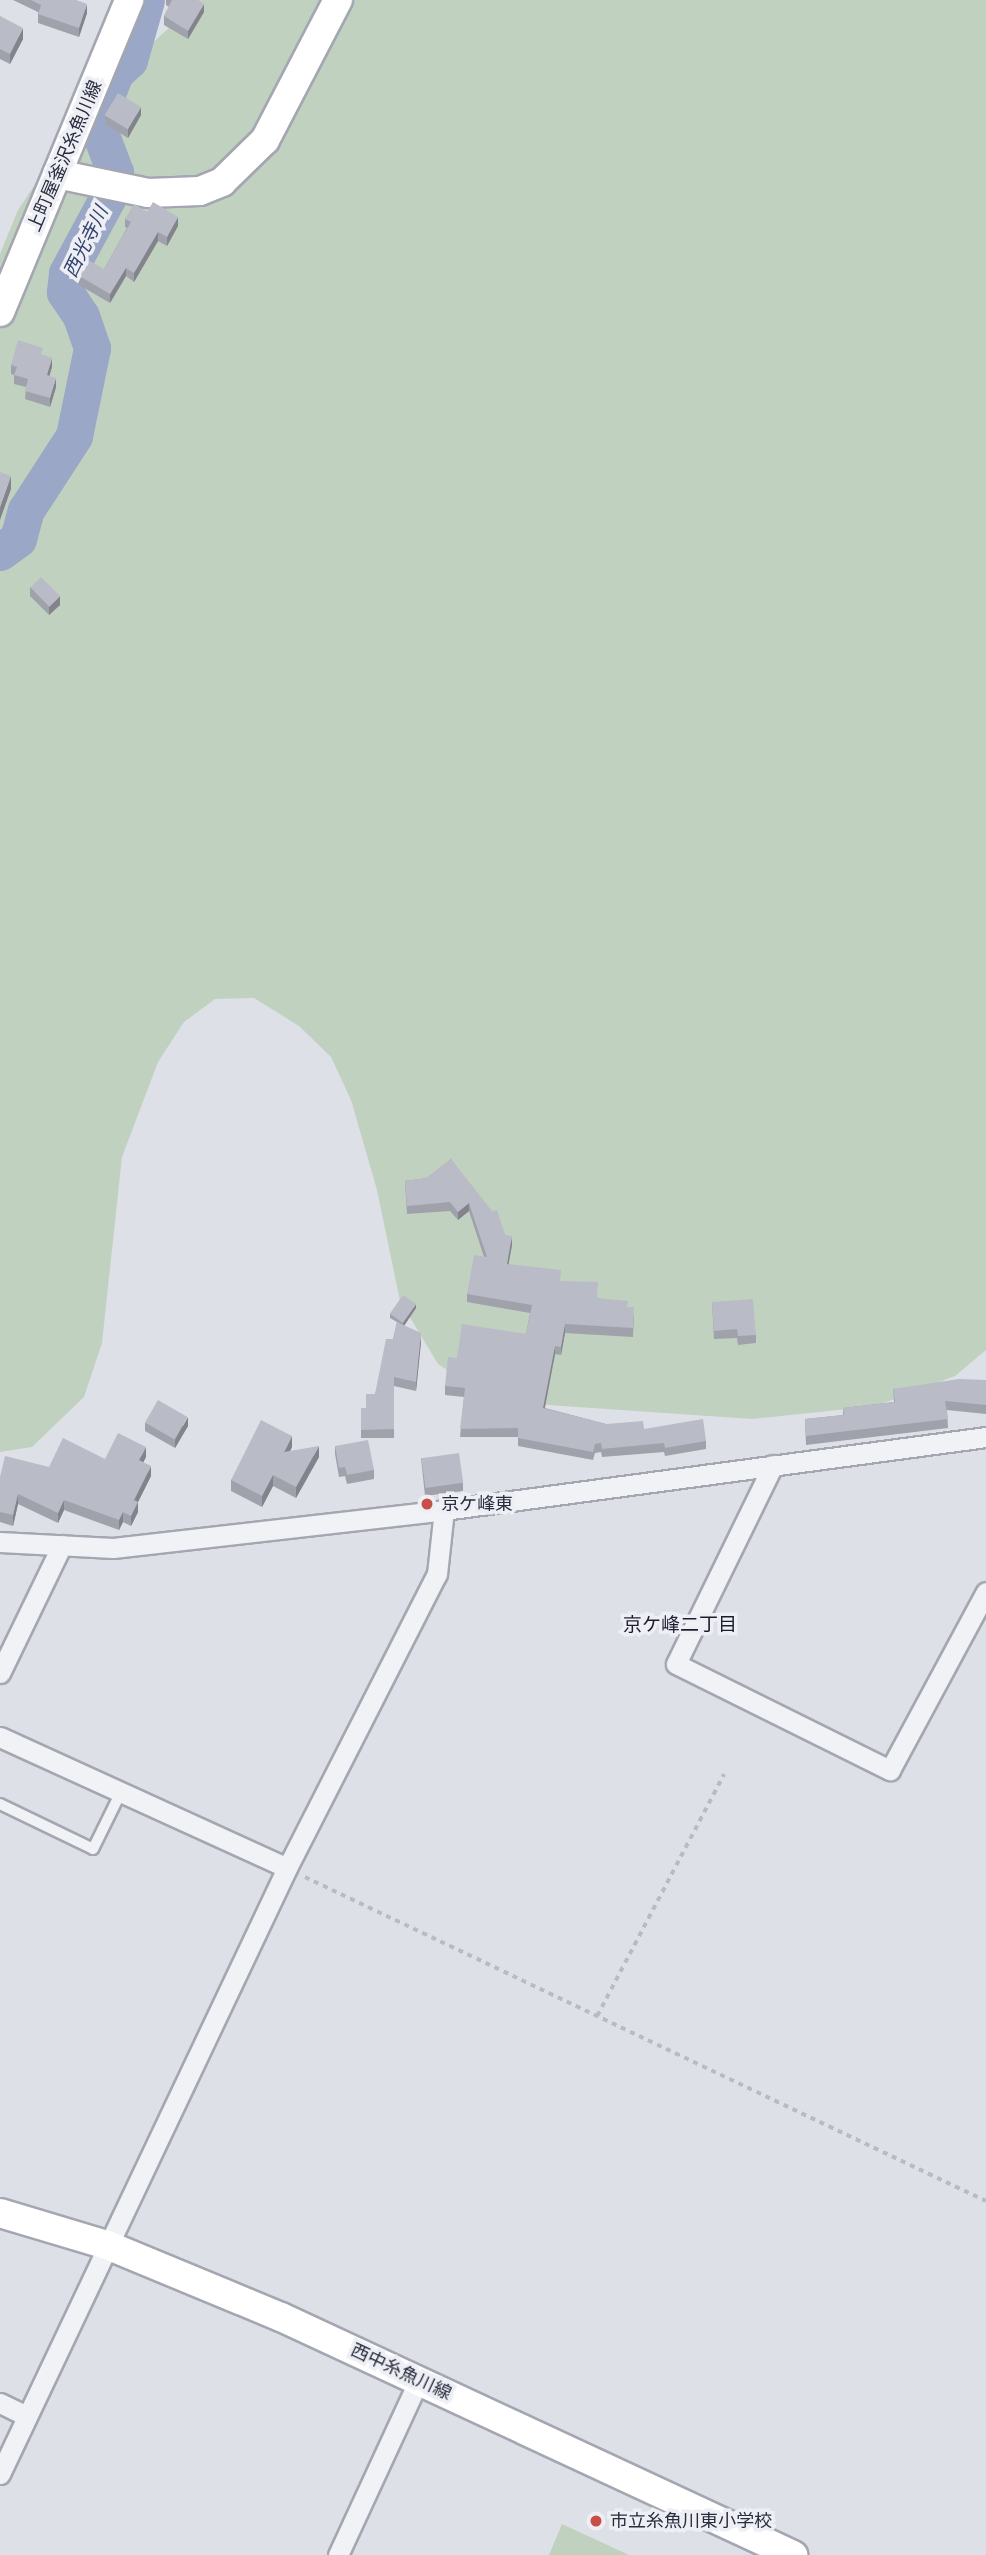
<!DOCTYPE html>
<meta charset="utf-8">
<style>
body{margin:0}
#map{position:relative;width:986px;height:2555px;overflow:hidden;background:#dee0e7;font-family:"PT Sans Narrow","Noto Sans JP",sans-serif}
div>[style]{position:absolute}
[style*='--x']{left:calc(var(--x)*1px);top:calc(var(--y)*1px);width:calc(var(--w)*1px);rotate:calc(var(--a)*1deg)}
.green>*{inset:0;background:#c1d1c0}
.river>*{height:37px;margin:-18.5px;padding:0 18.5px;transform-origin:18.5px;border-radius:18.5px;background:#9ba7c6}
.path>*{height:3.5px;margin-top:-1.75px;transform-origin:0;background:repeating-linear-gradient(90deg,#b9bbc2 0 5px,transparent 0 10px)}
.roads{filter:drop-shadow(2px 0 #a4a6b1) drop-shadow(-2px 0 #a4a6b1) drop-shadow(0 2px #a4a6b1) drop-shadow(0 -2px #a4a6b1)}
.lane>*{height:10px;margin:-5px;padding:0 5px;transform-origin:5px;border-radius:5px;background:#f1f2f6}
.street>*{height:19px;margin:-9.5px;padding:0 9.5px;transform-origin:9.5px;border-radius:9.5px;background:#f1f2f6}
.secondary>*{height:28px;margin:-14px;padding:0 14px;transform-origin:14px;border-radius:14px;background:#fff}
.wall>*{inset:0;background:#9fa1ab}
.shaded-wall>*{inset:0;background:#82838b}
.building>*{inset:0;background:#b9bbc7;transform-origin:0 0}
.dots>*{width:19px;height:19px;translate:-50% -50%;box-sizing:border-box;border:4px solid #eeeff5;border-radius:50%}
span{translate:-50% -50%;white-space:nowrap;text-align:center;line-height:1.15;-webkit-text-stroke:7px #eeeff5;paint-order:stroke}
.street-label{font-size:18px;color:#282c3d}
.poi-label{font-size:18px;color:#282c3d}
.left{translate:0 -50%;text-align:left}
.water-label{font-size:19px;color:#34436f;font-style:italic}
.neighbourhood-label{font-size:19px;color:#1b1d2e}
</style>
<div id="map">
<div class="green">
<div style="clip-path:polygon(199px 0,986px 0,986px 1350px,955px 1376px,876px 1406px,752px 1419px,548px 1405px,487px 1396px,438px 1364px,400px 1301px,377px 1190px,351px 1100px,331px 1057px,299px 1026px,254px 998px,215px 999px,184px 1022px,158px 1062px,122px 1157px,102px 1343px,84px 1397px,32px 1447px,0 1452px,0 254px,18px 210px,92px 99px)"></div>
<div style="clip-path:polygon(562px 2524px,629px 2555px,549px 2555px)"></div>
</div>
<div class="river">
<div style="--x:0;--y:552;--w:22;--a:-36"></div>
<div style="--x:18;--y:539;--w:30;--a:-75"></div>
<div style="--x:26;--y:510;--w:88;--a:-57"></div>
<div style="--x:74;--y:436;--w:90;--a:-78.4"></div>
<div style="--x:92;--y:348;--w:34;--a:-109"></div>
<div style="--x:81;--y:316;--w:29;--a:-124"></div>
<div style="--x:65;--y:292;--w:19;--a:-84"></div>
<div style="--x:67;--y:273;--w:86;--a:-61.7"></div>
<div style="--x:108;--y:197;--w:26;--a:-74"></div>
<div style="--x:115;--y:172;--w:53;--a:-110.8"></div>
<div style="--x:96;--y:122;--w:53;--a:-68.8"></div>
<div style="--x:115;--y:73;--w:19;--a:-43"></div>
<div style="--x:129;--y:60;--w:62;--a:-74.2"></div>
</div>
<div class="path">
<div style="--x:305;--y:1877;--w:754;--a:25.44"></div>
<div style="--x:597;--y:2016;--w:273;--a:-62.3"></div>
</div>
<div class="roads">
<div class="lane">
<div style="--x:0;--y:1804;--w:103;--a:25.8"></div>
<div style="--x:93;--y:1849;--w:64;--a:-63.8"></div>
</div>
<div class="street">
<div style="--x:773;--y:1465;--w:221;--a:116"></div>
<div style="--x:676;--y:1664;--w:239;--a:26.4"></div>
<div style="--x:890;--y:1770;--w:202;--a:-61.7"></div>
<div style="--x:0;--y:1542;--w:113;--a:3"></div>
<div style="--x:113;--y:1548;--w:333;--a:-6.5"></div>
<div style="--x:444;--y:1510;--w:547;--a:-7.67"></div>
<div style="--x:0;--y:1673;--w:142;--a:-64.2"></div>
<div style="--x:0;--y:1737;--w:315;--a:24.5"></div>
<div style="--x:0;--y:2403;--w:30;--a:26"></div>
<div style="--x:0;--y:2474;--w:671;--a:-64.66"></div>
<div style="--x:287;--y:1868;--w:330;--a:-63"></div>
<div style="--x:437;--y:1574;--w:64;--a:-83.8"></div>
<div style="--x:338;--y:2555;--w:193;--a:-65.2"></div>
</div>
<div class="secondary">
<div style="--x:57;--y:174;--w:93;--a:11.8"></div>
<div style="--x:148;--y:193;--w:52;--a:-2.2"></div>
<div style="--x:200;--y:191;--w:24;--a:-22"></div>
<div style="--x:222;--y:182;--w:60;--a:-44.3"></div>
<div style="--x:265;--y:140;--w:158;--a:-62.5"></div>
<div style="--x:0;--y:312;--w:338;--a:-67.5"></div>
<div style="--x:0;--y:2213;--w:112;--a:16.7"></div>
<div style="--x:107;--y:2245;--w:188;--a:22.5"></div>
<div style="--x:281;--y:2317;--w:565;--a:24.93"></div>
</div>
</div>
<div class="wall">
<div style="clip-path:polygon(13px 0,76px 0,87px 13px,79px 37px,38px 23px,38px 12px)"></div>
<div style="clip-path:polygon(166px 0,198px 0,204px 12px,188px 39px,164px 25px,164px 16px,169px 7px,166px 5px)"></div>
<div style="clip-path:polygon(0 16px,23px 39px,10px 64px,0 59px)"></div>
<div style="clip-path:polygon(141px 115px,128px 138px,105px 124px,105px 116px)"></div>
<div style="clip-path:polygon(147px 212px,178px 226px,167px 246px,158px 241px,134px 282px,126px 276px,110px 303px,74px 282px,74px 273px,104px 269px,127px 228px,125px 227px,125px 219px)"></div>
<div style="clip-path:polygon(43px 355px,52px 367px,49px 376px,56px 387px,50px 407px,25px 399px,26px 387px,14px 384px,14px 375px,11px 374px,11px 365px)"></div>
<div style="clip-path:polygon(30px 587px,60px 605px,49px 615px,30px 596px)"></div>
<div style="clip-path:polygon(451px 1159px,512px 1245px,508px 1264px,561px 1281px,597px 1298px,627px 1307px,634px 1316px,633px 1337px,565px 1333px,561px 1355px,555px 1354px,545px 1408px,606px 1424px,644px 1429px,706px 1441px,706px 1449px,665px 1456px,664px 1452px,602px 1457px,601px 1452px,595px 1453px,593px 1460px,518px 1446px,518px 1437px,460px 1437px,464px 1397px,445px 1395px,445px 1386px,457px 1358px,526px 1334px,530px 1313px,467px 1302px,467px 1294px,484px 1257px,469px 1211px,458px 1220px,450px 1211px,407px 1214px,405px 1181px,427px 1178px)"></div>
<div style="clip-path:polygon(712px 1302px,756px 1335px,756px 1343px,738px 1345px,737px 1338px,714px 1339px)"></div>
<div style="clip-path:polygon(416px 1308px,404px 1326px,421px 1342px,416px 1391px,394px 1386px,394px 1438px,361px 1438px,361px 1408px,366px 1408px,375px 1394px,393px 1339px,397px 1322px,390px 1318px,390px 1314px)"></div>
<div style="clip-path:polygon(986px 1380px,986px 1414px,947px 1410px,948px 1428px,806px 1445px,805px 1419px,843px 1415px,843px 1408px,894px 1402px,893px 1389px)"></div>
<div style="clip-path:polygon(145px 1423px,188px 1426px,175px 1448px,145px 1431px)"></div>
<div style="clip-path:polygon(335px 1446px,374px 1470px,374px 1479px,347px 1484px,345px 1476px,339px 1477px,335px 1454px)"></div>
<div style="clip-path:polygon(292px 1447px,290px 1451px,319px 1457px,296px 1498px,273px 1486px,262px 1507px,231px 1491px,231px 1480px)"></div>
<div style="clip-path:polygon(146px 1457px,143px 1462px,151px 1476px,138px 1502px,138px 1512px,131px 1526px,123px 1522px,119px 1530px,64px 1510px,58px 1523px,18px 1504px,13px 1526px,0 1522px,0 1477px,49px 1467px,105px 1459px)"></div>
<div style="clip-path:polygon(421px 1458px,463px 1483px,463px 1491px,425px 1496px)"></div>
</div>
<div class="shaded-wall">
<div style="clip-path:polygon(87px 4px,87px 13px,79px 37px,79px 28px)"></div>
<div style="clip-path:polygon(204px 4px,204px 12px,188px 39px,188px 31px)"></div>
<div style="clip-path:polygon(23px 28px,23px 39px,10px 64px,10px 54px)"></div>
<div style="clip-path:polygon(141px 107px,141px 115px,128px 138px,128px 129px)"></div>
<div style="clip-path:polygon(178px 217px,178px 226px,167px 246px,167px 237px)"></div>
<div style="clip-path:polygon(158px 232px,158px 241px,134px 282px,134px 273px)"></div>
<div style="clip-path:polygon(126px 268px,126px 276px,110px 303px,110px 294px)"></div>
<div style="clip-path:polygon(52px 358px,52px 367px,47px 384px,47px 375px)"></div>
<div style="clip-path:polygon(56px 378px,56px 387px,50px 407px,50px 398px)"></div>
<div style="clip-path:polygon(11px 476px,11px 489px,0 520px,0 507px)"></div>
<div style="clip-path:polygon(60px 596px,60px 605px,49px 615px,49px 607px)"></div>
<div style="clip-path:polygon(469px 1203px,469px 1211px,458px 1220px,458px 1212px)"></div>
<div style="clip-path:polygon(512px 1236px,512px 1245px,507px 1273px,507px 1264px)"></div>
<div style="clip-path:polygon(416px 1304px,416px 1308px,403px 1327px,403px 1322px)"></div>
<div style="clip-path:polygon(565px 1324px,565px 1333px,561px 1355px,561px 1347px)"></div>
<div style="clip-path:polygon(421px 1333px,421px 1342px,416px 1391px,416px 1382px)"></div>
<div style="clip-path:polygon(555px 1346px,555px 1354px,543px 1416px,543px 1408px)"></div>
<div style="clip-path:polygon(188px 1417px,188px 1426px,175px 1448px,175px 1440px)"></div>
<div style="clip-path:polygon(292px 1436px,292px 1447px,284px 1464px,284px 1452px)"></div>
<div style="clip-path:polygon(319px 1446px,319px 1457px,296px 1498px,296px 1487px)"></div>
<div style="clip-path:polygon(146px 1447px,146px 1457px,139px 1471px,139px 1460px)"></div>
<div style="clip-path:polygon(151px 1466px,151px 1476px,138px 1502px,138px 1512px,131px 1526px,131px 1516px,134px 1500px)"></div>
<div style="clip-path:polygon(273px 1475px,273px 1486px,262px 1507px,262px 1496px)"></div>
<div style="clip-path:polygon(18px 1494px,18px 1504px,13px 1526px,13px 1515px)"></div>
<div style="clip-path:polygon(64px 1500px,64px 1510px,58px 1523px,58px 1513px)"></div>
<div style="clip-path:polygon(123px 1512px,123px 1522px,119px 1530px,119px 1520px)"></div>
</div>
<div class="building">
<div style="clip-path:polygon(31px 0,76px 0,87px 4px,79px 28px,38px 14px,41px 5px)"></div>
<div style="clip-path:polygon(172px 0,198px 0,204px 4px,188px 31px,164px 16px)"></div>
<div style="clip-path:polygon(0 16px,23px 28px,10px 54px,0 49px)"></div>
<div style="left:118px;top:93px;width:27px;height:26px;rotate:31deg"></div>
<div style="clip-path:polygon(153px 202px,178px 217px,167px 237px,158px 232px,134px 273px,126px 268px,110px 294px,74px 273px,83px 257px,104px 269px,131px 222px,125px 219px,134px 204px,147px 212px)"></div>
<div style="clip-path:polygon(18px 340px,43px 348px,41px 354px,52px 358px,47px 375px,56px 378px,50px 398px,25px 391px,28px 379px,14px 375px,17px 367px,11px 365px)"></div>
<div style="clip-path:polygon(0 472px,11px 476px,0 507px)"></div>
<div style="left:41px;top:577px;width:27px;height:15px;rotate:45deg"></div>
<div style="clip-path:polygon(451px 1159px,492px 1211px,497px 1210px,505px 1235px,512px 1236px,507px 1264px,561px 1270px,560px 1281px,598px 1282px,597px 1298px,628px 1301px,627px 1307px,634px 1307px,633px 1328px,565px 1324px,561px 1347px,555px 1346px,543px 1408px,606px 1424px,643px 1421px,644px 1429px,703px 1419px,706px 1441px,665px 1448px,664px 1443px,602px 1449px,601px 1443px,595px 1444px,593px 1452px,518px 1438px,518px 1428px,460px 1429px,465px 1388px,445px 1386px,448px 1357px,457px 1358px,462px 1324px,526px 1334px,532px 1305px,467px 1294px,474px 1255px,487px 1257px,469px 1203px,458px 1212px,450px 1202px,407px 1206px,405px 1181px,427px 1178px)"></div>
<div style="left:403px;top:1295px;width:16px;height:23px;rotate:35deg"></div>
<div style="clip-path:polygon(753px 1299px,756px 1335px,738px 1336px,737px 1329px,714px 1331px,712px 1302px)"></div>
<div style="clip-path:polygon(397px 1322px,421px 1333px,416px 1382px,394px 1377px,394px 1429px,361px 1430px,361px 1408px,366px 1408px,366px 1394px,375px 1394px,386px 1339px,393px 1339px)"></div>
<div style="clip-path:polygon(959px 1379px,986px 1380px,986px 1405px,945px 1401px,948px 1419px,806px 1436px,805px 1419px,844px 1415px,843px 1408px,895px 1402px,893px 1389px)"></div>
<div style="left:158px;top:1400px;width:34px;height:26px;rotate:30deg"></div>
<div style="clip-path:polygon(261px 1420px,292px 1436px,284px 1452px,319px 1446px,296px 1487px,273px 1475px,262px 1496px,231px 1480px)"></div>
<div style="clip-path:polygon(118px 1433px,146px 1447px,139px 1460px,151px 1466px,134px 1500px,138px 1502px,131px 1516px,123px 1512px,119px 1520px,64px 1500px,58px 1513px,18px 1494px,13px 1515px,0 1512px,0 1477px,5px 1456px,49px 1467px,63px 1438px,105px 1459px)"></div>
<div style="clip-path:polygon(368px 1440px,374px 1470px,347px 1475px,345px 1467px,339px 1468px,335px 1446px)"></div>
<div style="left:459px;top:1453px;width:30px;height:38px;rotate:82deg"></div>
</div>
<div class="dots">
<div style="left:427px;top:1504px;background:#c74f48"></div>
<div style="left:596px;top:2521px;background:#c74f48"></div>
</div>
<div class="street-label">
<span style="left:65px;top:156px;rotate:-67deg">上町屋釜沢糸魚川線</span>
<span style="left:401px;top:2372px;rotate:25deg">西中糸魚川線</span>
</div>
<div class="poi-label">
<span class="left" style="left:441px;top:1504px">京ケ峰東</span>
<span class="left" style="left:610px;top:2521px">市立糸魚川東小学校</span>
</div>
<div class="water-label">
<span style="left:86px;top:242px;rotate:-64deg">西光寺川</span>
</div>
<div class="neighbourhood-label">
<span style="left:680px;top:1625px">京ケ峰二丁目</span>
</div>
</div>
